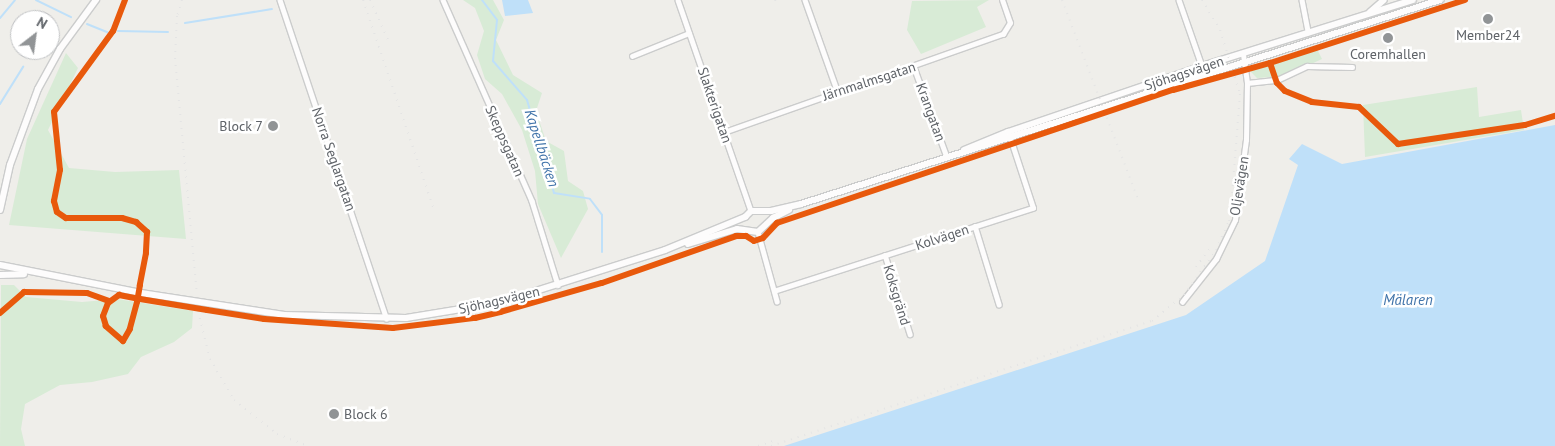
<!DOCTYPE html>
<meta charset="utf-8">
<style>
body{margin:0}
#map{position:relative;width:1555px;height:446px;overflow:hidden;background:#efeeea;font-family:"PT Sans",sans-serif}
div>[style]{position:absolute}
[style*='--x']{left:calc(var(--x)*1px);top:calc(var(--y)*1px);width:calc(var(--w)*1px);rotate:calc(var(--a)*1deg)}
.green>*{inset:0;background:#d8ebd6}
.water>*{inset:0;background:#bfe0f9}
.stream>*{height:2px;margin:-1px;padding:0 1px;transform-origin:1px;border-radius:1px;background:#bfe0f9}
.roads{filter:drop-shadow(1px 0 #cbcccc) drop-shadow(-1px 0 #cbcccc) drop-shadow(0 1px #cbcccc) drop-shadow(0 -1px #cbcccc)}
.street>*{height:4.5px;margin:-2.25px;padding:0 2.25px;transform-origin:2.25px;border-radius:2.25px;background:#fdfcfc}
.secondary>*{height:6px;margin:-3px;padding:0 3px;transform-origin:3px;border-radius:3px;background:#fdfcfc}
.rail>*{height:2px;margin-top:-1px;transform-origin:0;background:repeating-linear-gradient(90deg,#e4e4e4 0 1px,transparent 0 7px)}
.cycleway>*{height:6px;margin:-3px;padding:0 3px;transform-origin:3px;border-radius:3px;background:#e8590c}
.dots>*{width:14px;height:14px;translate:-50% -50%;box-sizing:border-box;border:2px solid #fff;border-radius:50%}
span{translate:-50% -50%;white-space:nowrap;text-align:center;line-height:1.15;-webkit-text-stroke:5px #fff;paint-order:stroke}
.poi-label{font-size:14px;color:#5f6368}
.right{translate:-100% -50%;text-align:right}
.left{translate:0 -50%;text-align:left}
.street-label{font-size:14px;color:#5f6368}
.water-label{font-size:15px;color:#4174aa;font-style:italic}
.north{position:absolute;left:10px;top:10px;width:50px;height:50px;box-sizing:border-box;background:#fff;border:1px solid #bfc1c3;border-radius:50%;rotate:30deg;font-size:14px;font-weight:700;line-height:20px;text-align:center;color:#5f6368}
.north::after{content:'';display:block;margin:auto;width:18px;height:22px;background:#919496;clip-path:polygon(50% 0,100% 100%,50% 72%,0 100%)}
</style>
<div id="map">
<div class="green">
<div style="clip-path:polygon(463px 0,493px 0,504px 20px,496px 40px,513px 75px,542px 93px,536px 111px,546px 141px,564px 151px,568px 181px,583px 191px,588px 209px,561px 258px,538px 204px,535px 171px,522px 130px,502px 94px,485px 79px,477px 55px,484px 31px,475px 8px)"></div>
<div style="clip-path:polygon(989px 0,977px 7px,986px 27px,921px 54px,907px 30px,912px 1px)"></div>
<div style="clip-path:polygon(1316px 47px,1322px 59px,1276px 80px,1271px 63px)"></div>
<div style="clip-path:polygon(66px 53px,78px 68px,48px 130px,69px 168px,115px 172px,179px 170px,186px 239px,9px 225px,27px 139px)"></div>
<div style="clip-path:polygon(1268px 65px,1273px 77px,1257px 78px,1251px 72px,1251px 69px)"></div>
<div style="clip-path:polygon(1477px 87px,1479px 117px,1521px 110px,1524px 130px,1365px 157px,1363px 105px)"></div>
<div style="clip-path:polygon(1px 285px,14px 285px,26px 297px,82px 302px,117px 299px,193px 311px,192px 328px,174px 342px,141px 357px,128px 374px,92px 382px,60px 385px,25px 404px,21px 429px,25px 446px,0 446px)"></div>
</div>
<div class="water">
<div style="clip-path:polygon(502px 0,528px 0,533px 13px,505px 16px)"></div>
<div style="clip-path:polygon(1555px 125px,1555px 446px,784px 446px,1186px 315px,1265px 261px,1298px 165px,1289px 159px,1302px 144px,1342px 164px)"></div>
</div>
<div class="stream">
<div style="--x:36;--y:0;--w:39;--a:26"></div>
<div style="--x:482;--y:0;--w:25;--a:53"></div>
<div style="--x:497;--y:20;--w:41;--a:95.6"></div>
<div style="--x:493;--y:61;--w:52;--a:48.9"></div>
<div style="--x:527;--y:100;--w:97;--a:73.8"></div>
<div style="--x:554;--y:193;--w:36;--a:9"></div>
<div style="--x:590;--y:199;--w:20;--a:53"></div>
<div style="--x:602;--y:215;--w:37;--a:90"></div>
<div style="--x:0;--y:18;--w:23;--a:-50"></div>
<div style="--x:185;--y:23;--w:88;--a:-9.1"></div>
<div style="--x:87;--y:24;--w:22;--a:22"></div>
<div style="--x:118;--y:31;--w:50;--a:1.1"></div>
<div style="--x:0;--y:104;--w:44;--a:-58.1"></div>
</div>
<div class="roads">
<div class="street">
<div style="--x:280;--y:0;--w:336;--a:71.5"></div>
<div style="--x:443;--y:0;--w:220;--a:66.1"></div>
<div style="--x:532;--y:201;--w:88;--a:72.8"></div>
<div style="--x:678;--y:0;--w:223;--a:70.9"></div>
<div style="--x:805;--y:0;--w:96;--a:70.4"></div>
<div style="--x:1179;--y:0;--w:70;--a:70.8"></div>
<div style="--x:1302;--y:0;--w:33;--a:79"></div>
<div style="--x:632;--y:56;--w:61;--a:-22"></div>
<div style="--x:914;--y:67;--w:96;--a:69.9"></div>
<div style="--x:1247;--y:83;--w:30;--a:-6"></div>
<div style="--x:1277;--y:80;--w:33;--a:-25"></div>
<div style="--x:1307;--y:66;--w:45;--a:1.3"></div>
<div style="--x:724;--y:132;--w:296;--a:-19.4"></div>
<div style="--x:1003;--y:34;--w:13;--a:-58"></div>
<div style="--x:1010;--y:23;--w:24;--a:-109"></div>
<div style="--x:975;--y:226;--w:82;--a:72.9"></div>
<div style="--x:758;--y:232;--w:72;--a:74.6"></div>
<div style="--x:885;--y:255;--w:83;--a:72.4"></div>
<div style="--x:774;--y:291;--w:272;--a:-17.8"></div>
<div style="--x:1033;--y:208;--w:77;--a:-108.2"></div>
<div style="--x:1182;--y:302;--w:55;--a:-51.7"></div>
<div style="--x:1216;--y:259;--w:43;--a:-64"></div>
<div style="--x:1235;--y:220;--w:81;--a:-82.2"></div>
<div style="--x:1246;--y:140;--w:57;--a:-89"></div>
<div style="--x:1247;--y:83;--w:29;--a:-98"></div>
</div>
<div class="secondary">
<div style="--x:1370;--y:12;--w:18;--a:-41"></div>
<div style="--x:964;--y:150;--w:48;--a:-22.2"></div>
<div style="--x:1008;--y:132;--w:205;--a:-18.8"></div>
<div style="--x:1202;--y:66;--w:221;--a:-17.4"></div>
<div style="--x:0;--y:210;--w:46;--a:-77.5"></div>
<div style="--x:10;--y:165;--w:81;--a:-69.8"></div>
<div style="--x:38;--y:89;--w:46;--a:-61.2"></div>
<div style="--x:60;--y:49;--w:61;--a:-53.7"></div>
<div style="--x:688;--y:244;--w:51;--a:-17"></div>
<div style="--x:737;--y:229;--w:21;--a:8"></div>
<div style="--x:758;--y:232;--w:21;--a:-43"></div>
<div style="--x:773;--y:218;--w:18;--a:-27"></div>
<div style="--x:0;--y:265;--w:144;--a:11.2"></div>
<div style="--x:141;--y:293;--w:145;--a:8.7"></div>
<div style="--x:284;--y:315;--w:122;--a:1.4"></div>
<div style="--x:406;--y:318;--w:93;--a:-9.3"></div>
<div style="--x:498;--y:303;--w:175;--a:-17.6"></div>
<div style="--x:665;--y:250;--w:87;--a:-22.4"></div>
<div style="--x:745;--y:217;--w:8;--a:-45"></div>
<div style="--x:751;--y:211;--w:20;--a:0"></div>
<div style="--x:771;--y:211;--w:31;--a:-13"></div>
<div style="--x:801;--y:204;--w:671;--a:-17.71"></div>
<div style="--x:0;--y:275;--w:24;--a:-2"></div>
</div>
</div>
<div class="rail">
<div style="--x:182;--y:0;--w:17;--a:107"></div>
<div style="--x:177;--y:16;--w:42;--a:92.7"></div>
<div style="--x:175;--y:58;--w:237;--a:84.7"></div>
<div style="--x:363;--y:0;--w:222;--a:71.3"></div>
<div style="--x:370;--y:0;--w:48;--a:65.6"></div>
<div style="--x:775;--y:0;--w:7;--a:74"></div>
<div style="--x:1062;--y:0;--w:216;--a:69.1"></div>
<div style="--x:1202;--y:0;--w:35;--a:59"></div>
<div style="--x:1220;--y:30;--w:67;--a:72.6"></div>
<div style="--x:1240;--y:94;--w:102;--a:94.5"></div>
<div style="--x:1196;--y:267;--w:24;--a:-54"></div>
<div style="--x:198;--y:311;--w:49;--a:76"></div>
<div style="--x:210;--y:359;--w:48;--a:59.7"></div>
<div style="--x:234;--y:400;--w:55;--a:38.3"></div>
<div style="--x:277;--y:434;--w:33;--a:21"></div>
<div style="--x:758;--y:446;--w:20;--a:-18"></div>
<div style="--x:771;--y:446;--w:401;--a:-18.2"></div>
<div style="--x:1152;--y:321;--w:41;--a:-39.1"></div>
<div style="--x:1184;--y:295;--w:55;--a:-54.6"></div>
<div style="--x:1216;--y:250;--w:32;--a:-66"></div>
<div style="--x:1229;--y:221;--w:31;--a:-81"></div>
</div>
<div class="cycleway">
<div style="--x:125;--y:0;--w:33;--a:111"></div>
<div style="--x:113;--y:31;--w:100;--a:126.1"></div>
<div style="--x:54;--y:112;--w:58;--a:84.1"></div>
<div style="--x:60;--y:170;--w:32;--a:101"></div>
<div style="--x:54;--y:201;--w:11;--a:75"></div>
<div style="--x:57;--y:212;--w:11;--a:34"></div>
<div style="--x:66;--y:218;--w:56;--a:0"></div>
<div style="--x:122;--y:218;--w:15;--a:16"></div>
<div style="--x:136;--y:222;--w:15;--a:42"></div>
<div style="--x:147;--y:232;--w:21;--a:93"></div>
<div style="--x:146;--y:253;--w:33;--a:101"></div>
<div style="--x:140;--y:285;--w:17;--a:100"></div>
<div style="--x:137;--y:302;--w:28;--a:105"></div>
<div style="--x:130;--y:329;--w:14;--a:120"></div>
<div style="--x:123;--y:341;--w:23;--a:-139"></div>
<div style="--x:106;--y:326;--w:10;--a:-107"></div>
<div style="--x:103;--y:316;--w:14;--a:-69"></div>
<div style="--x:108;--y:303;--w:14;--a:-36"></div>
<div style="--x:119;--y:295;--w:21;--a:11"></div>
<div style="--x:140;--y:299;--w:68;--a:9.3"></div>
<div style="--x:207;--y:310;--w:58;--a:9"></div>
<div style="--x:264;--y:319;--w:129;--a:4"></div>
<div style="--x:393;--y:328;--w:83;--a:-7"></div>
<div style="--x:475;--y:318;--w:26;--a:-13"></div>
<div style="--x:500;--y:312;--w:106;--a:-15.9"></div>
<div style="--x:602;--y:283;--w:142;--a:-19.3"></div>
<div style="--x:736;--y:236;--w:10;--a:0"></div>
<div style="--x:746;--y:236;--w:9;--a:32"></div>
<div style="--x:754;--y:241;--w:9;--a:-18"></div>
<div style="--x:763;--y:238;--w:21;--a:-47"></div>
<div style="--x:777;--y:223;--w:418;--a:-18.6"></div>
<div style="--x:1173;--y:90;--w:101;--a:-15.6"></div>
<div style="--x:1270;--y:63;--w:205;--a:-17.9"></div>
<div style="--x:1270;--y:63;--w:21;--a:71"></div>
<div style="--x:1277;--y:83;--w:11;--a:45"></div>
<div style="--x:1285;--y:91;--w:29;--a:22"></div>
<div style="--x:1312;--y:102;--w:47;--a:6.1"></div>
<div style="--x:1359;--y:107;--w:54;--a:43.5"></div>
<div style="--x:1398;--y:144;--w:128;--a:-8.5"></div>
<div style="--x:1525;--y:125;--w:31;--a:-17"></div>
<div style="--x:0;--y:313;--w:32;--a:-41"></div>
<div style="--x:24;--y:292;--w:63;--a:0.9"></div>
<div style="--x:87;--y:293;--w:23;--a:20"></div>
</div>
<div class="dots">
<div style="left:1488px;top:19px;background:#919496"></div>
<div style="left:1388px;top:38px;background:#919496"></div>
<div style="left:273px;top:126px;background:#919496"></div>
<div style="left:334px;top:414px;background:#919496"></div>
</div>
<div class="poi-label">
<span style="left:1488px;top:35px">Member24</span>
<span style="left:1388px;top:54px">Coremhallen</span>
<span class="right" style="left:263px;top:126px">Block 7</span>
<span class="left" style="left:344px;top:414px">Block 6</span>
</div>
<div class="street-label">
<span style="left:1184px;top:73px;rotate:-18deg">Sjöhagsvägen</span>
<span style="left:869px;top:81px;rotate:-18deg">Järnmalmsgatan</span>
<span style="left:715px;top:105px;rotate:71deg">Slakterigatan</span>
<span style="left:931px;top:112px;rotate:70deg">Krangatan</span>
<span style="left:505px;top:141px;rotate:66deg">Skeppsgatan</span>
<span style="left:334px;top:159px;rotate:71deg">Norra Seglargatan</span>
<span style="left:1239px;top:186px;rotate:-81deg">Oljevägen</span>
<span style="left:942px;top:237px;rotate:-18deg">Kolvägen</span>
<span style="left:897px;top:295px;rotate:73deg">Koksgränd</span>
<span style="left:499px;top:300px;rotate:-13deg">Sjöhagsvägen</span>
</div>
<div class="water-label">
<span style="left:542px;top:148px;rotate:72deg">Kapellbäcken</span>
<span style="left:1408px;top:300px">Mälaren</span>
</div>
<div class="north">N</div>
</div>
